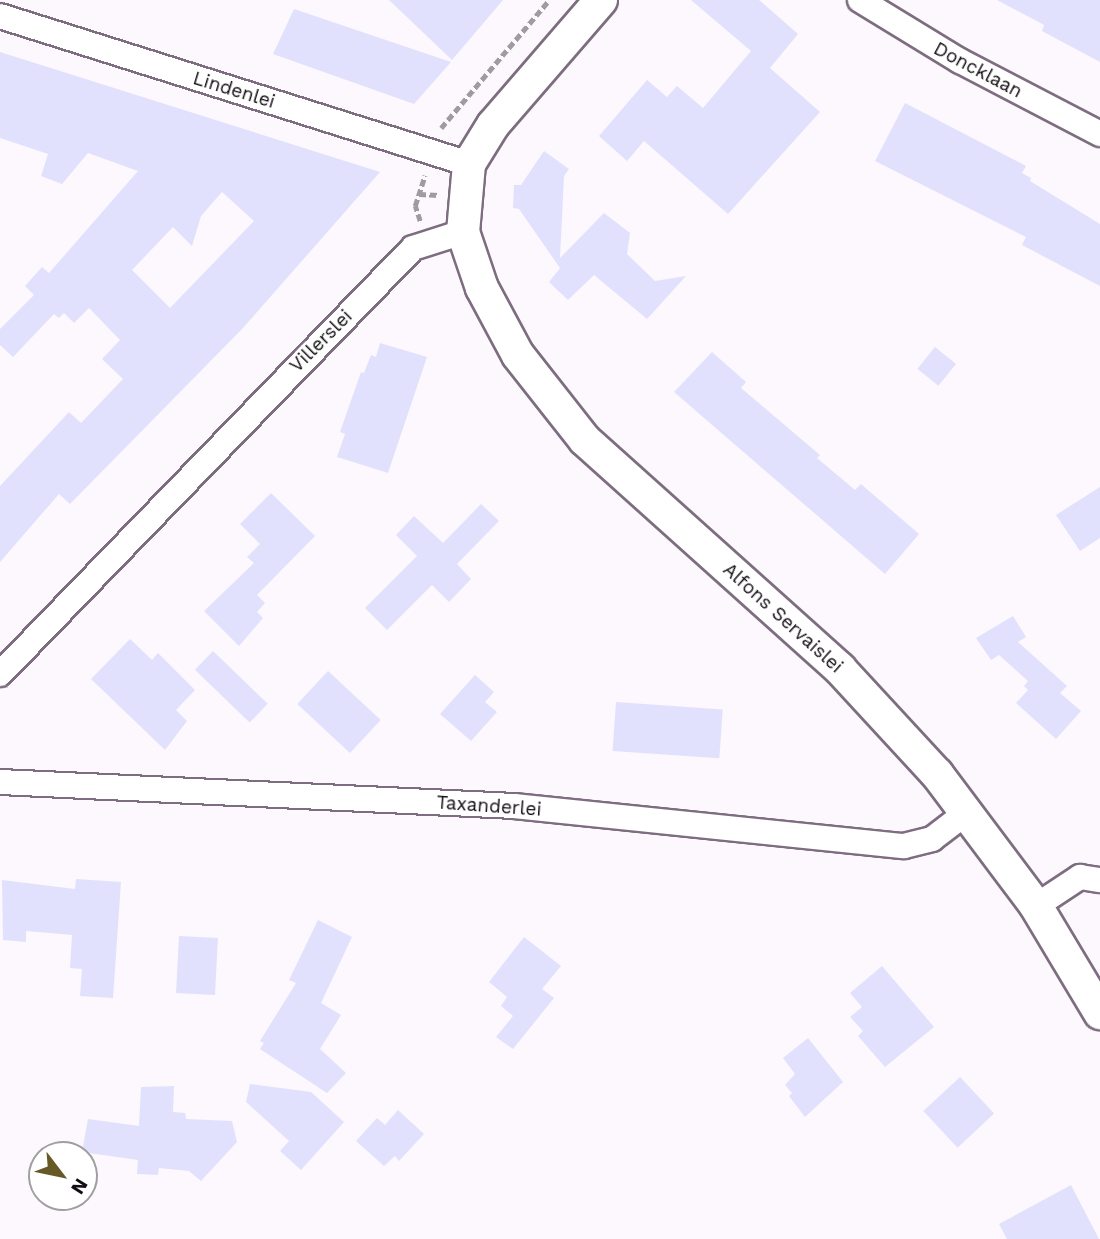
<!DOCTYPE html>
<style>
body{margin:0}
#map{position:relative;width:1100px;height:1239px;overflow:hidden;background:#fcf8fd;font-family:"Work Sans",sans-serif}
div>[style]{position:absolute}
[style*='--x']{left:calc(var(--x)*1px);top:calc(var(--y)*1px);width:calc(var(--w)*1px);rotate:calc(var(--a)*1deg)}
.building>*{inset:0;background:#e1e1fd;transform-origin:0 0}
.path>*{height:4.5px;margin-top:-2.25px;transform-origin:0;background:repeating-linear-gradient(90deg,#a09ba1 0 7px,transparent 0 10.5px)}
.roads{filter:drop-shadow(2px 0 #7e6d80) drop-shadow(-2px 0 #7e6d80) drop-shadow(0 2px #7e6d80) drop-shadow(0 -2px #7e6d80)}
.minor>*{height:24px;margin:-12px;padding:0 12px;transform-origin:12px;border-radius:12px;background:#fff}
.tertiary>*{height:32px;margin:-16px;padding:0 16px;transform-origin:16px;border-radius:16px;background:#fff}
span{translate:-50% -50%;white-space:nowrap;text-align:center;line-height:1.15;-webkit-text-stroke:5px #fff;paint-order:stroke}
.street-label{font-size:19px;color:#120c13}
.north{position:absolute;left:28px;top:1141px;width:70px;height:70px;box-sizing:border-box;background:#fff;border:2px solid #a09ea1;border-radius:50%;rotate:122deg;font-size:19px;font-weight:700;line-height:28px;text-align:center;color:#120c13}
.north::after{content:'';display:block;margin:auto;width:24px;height:32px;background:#665926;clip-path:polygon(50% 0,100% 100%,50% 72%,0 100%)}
</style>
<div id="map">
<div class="building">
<div style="clip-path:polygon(389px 0,503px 0,452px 60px)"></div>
<div style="clip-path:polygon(691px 0,759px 0,798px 34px,770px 68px,820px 112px,728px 214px,644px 141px,627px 161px,599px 136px,647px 80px,667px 97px,677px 86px,703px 108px,751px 51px)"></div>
<div style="clip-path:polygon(997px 0,1100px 0,1100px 62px,1042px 31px,1044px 25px)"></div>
<div style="clip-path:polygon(294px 9px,451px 62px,414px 104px,273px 54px)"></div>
<div style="clip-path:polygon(evenodd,0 52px,380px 172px,243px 328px,70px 504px,59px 494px,0 562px,0 486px,69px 412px,81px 423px,123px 379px,102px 359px,120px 340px,89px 308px,74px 323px,64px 313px,59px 318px,54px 314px,13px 357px,0 345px,0 329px,34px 295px,25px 286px,42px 267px,49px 273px,138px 171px,88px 153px,62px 184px,41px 176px,48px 154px,0 138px,0 52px,222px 192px,254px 221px,170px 308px,132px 270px,173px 227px,192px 246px,201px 216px,222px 192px)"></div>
<div style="clip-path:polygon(905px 103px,1026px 166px,1022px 173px,1031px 178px,1030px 181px,1100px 224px,1100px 286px,1022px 245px,1026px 237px,875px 161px)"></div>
<div style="clip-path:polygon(544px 151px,569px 169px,564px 176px,560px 258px,604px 213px,630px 233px,627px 254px,655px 281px,686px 276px,647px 319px,594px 275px,568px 300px,549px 282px,560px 268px,519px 209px,513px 208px,514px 185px,521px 185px)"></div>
<div style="clip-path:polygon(380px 343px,427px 357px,388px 473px,337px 457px,345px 434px,340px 432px,361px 372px,364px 373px,371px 355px,376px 357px)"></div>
<div style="left:935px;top:347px;width:27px;height:28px;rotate:39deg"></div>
<div style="clip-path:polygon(712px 352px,746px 382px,741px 388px,820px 455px,817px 458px,855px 490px,861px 484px,919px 534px,885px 574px,674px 392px)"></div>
<div style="clip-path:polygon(1100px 487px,1100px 538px,1080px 551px,1056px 515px)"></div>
<div style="clip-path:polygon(271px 493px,315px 536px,257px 595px,265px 603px,257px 612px,263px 618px,239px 646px,204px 611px,254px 563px,247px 557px,260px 544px,240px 524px)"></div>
<div style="clip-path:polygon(481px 504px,499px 521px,457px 564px,471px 579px,449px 602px,432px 585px,387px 630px,365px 608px,417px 556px,396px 535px,414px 516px,443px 543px)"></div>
<div style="clip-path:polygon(1013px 616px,1026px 637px,1018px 642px,1067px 686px,1060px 693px,1081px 711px,1056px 739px,1016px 703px,1028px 690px,1024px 686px,1028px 681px,999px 655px,991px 660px,976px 638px)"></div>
<div style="clip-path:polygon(130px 639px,152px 660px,158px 653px,195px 690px,176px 710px,187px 721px,165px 750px,91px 679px)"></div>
<div style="left:213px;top:651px;width:76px;height:26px;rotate:44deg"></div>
<div style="left:328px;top:671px;width:72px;height:45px;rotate:43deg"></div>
<div style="clip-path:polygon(475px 675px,494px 692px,485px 702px,497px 712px,471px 741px,440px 714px)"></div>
<div style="left:616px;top:702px;width:107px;height:49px;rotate:4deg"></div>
<div style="clip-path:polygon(76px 879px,121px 882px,113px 998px,80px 996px,82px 969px,70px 968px,72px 935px,26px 931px,26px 942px,3px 940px,2px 880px,75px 889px)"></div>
<div style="clip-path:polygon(318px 920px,352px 937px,321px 1003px,341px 1015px,320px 1049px,346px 1073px,327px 1093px,260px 1049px,264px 1043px,260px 1041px,296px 983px,289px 980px)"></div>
<div style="left:179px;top:936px;width:39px;height:57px;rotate:3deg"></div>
<div style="clip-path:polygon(524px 937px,561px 966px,542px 989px,554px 998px,513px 1049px,496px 1037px,513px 1016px,501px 1006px,507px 997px,489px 982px)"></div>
<div style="clip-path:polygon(882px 966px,934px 1027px,885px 1067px,858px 1036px,863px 1031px,850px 1017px,862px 1007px,850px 993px)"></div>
<div style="clip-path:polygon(808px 1038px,843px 1082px,805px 1117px,789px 1096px,792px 1093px,785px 1085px,795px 1074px,783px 1058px)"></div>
<div style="left:960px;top:1077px;width:50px;height:50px;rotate:47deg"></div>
<div style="clip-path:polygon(250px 1084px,311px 1092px,344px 1122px,301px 1170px,280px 1151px,289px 1141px,246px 1102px)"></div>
<div style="clip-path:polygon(174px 1086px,173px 1112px,185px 1113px,186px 1119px,232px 1121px,237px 1142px,201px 1181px,189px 1171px,159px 1168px,158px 1175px,137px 1174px,138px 1160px,82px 1152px,88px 1119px,139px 1126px,141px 1087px)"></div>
<div style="clip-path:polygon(398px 1110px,424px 1134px,399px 1161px,395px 1156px,384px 1166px,356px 1141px,377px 1118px,385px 1125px)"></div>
<div style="clip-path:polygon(1071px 1185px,1099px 1239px,1007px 1239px,999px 1224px)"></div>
</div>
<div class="path">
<div style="--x:441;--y:128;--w:167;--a:-49.8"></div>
<div style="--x:419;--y:194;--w:20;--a:3"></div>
<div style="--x:420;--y:221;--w:16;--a:-108"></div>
<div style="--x:415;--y:206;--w:32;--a:-72"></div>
</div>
<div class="roads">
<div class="minor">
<div style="--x:860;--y:0;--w:117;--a:31.4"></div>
<div style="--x:960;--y:61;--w:158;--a:27.5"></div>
<div style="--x:0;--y:16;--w:492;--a:17.5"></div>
<div style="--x:0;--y:674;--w:593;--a:-45.89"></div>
<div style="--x:413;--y:248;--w:52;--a:-17.7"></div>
<div style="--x:0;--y:782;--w:515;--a:2.67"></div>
<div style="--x:514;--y:806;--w:392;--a:5.9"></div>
<div style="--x:904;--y:846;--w:29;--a:-14"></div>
<div style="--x:932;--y:839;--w:43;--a:-37.4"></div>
<div style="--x:1036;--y:906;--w:53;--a:-33.4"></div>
<div style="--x:1080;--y:877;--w:20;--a:9"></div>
</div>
<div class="tertiary">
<div style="--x:601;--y:0;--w:165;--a:130.8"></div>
<div style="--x:493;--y:125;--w:46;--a:121.6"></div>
<div style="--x:469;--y:164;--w:68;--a:95"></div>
<div style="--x:463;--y:232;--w:59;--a:71.3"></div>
<div style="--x:482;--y:288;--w:76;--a:61.8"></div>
<div style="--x:518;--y:355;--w:108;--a:51.8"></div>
<div style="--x:585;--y:440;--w:343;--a:41.9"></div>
<div style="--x:840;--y:669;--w:143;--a:47.3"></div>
<div style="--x:937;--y:774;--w:165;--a:53.1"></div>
<div style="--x:1036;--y:906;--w:125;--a:59.1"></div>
</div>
</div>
<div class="street-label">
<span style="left:978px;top:70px;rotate:28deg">Doncklaan</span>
<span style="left:234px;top:90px;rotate:17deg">Lindenlei</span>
<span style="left:321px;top:341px;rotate:-45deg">Villerslei</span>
<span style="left:783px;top:618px;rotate:42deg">Alfons Servaislei</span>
<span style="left:489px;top:806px;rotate:4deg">Taxanderlei</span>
</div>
<div class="north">N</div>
</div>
